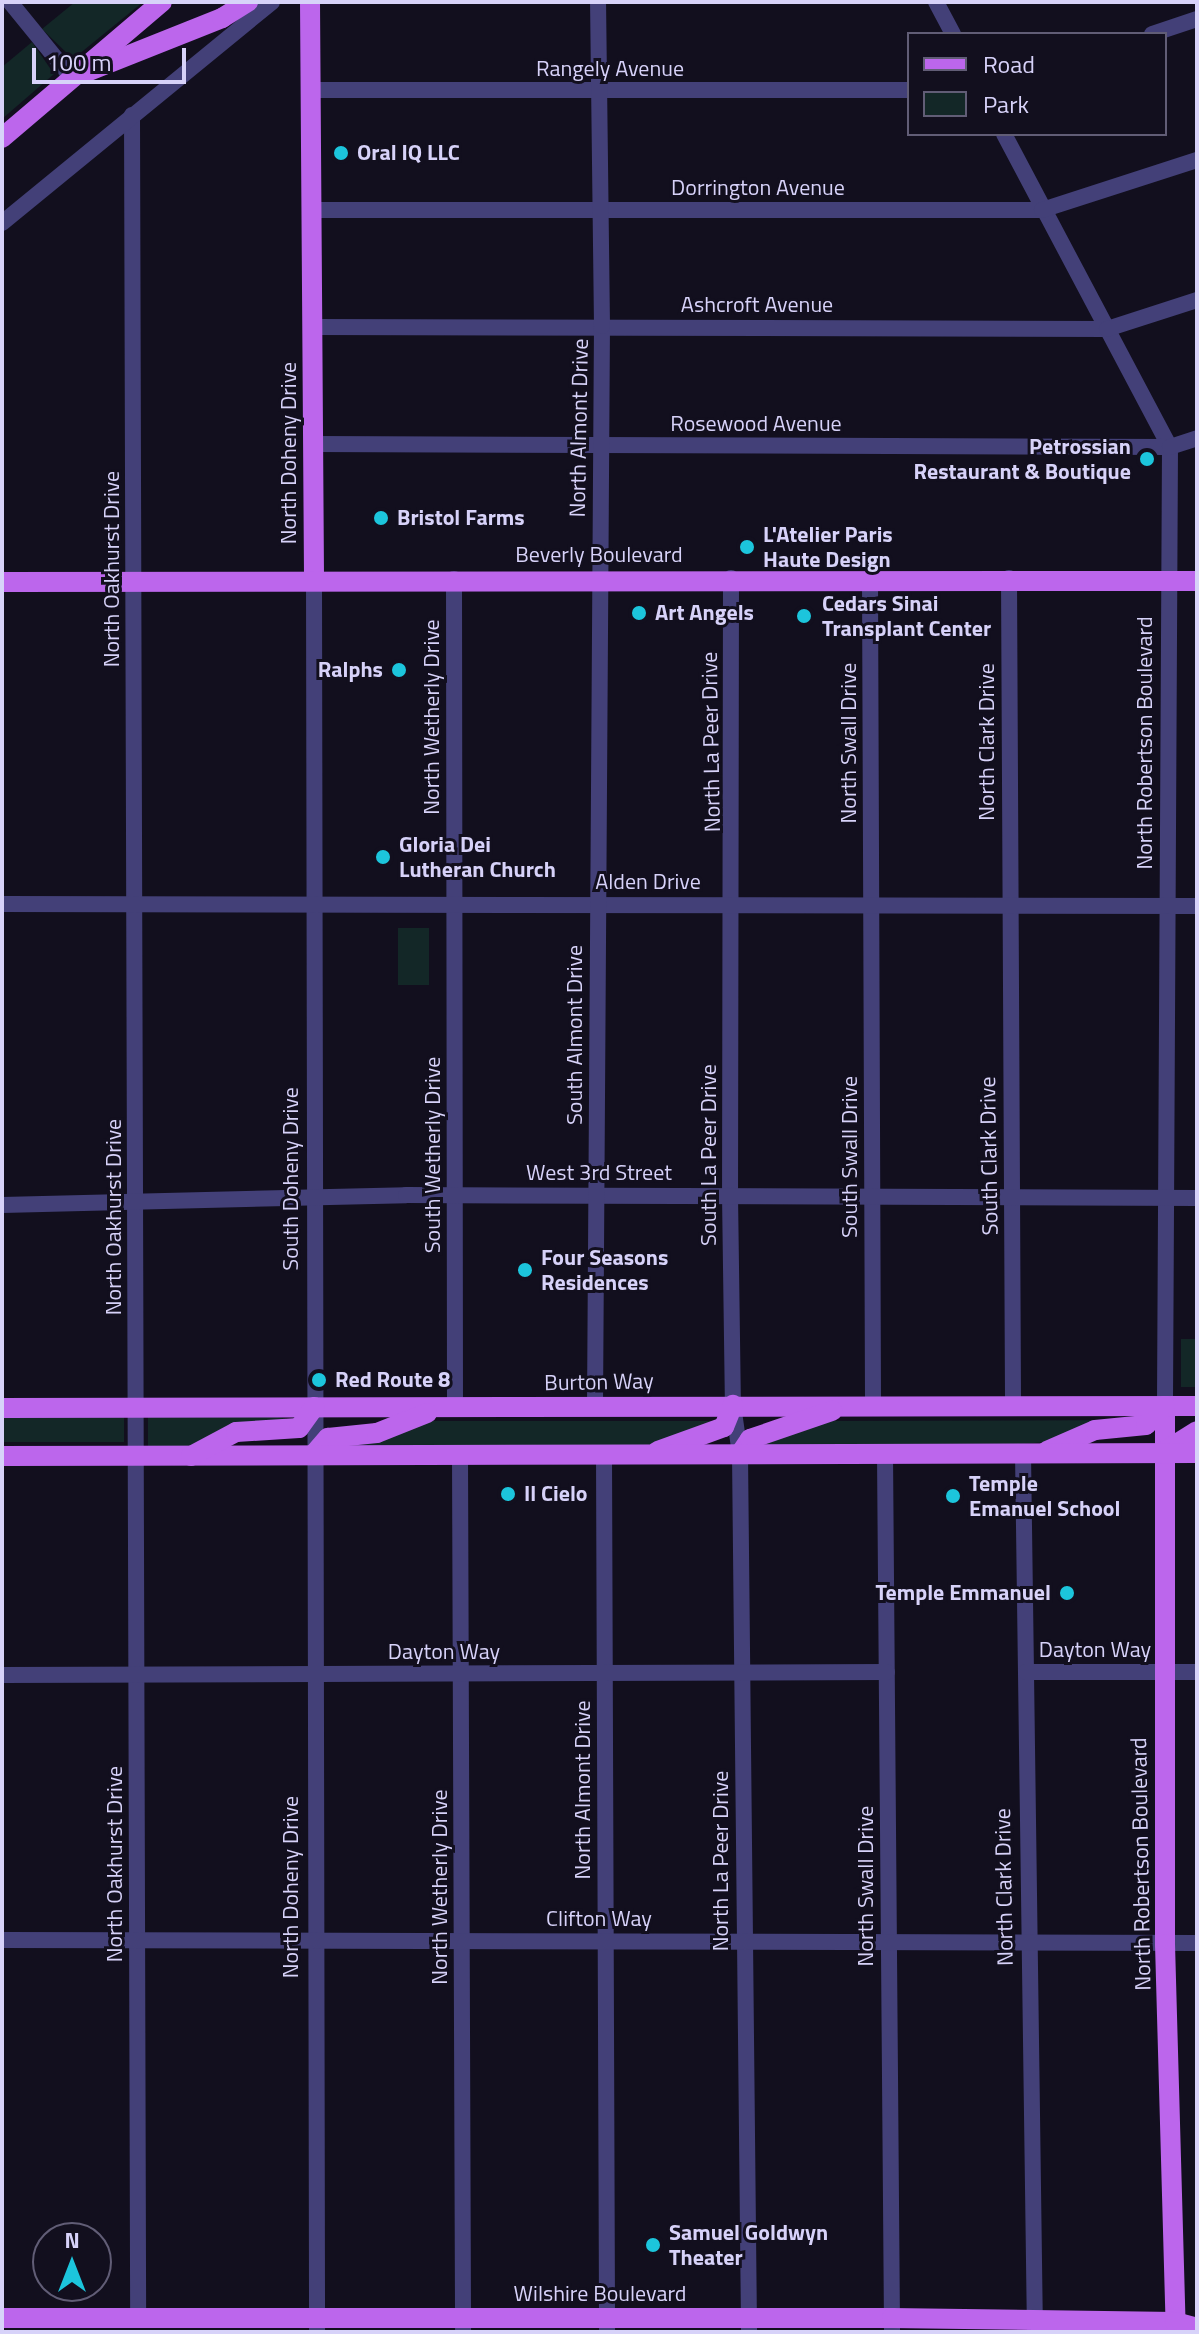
<!DOCTYPE html>
<style>
body{margin:0}
#map{position:relative;width:1199px;height:2334px;overflow:hidden;background:#120f1e;font-family:"Titillium Web",sans-serif}
div>[style]{position:absolute}
[style*='--x']{left:calc(var(--x)*1px);top:calc(var(--y)*1px);width:calc(var(--w)*1px);rotate:calc(var(--a)*1deg)}
.green>*{inset:0;background:#132727;transform-origin:0 0}
.minor>*{height:16px;margin:-8px;padding:0 8px;transform-origin:8px;border-radius:8px;background:#434078}
.major>*{height:20px;margin:-10px;padding:0 10px;transform-origin:10px;border-radius:10px;background:#bc66ec}
.dots>*{width:22px;height:22px;translate:-50% -50%;box-sizing:border-box;border:4px solid #120f1e;border-radius:50%}
span{translate:-50% -50%;white-space:nowrap;text-align:center;line-height:1.15;-webkit-text-stroke:6px #120f1e;paint-order:stroke}
.street-label{font-size:22px;color:#d7d2f9}
.poi-label{font-size:22px;color:#d7d2f9;font-weight:700}
.left{translate:0 -50%;text-align:left}
.right{translate:-100% -50%;text-align:right}
.frame{position:absolute;inset:0;border:4px solid #d7d2f9;pointer-events:none}
.legend{position:absolute;left:907px;top:32px;width:260px;height:104px;box-sizing:border-box;background:#120f1e;border:2px solid #615d76;margin:0;padding:10px 14px;list-style:none;font-size:24px;color:#d7d2f9}
.legend li{display:flex;align-items:center;gap:16px;height:40px}
.legend b{width:40px;border:2px solid #615d76}
.north{position:absolute;left:32px;top:2222px;width:80px;height:80px;box-sizing:border-box;background:#120f1e;border:2px solid #615d76;border-radius:50%;rotate:0deg;font-size:22px;font-weight:700;line-height:32px;text-align:center;color:#d7d2f9}
.north::after{content:'';display:block;margin:auto;width:28px;height:36px;background:#1cc5dc;clip-path:polygon(50% 0,100% 100%,50% 72%,0 100%)}
.scale{position:absolute;left:32px;top:48px;width:154px;height:36px;box-sizing:border-box;border:4px solid #d7d2f9;border-top:0;padding-left:10px;font-size:24px;line-height:28px;white-space:nowrap;color:#d7d2f9;-webkit-text-stroke:6px #120f1e;paint-order:stroke}
</style>
<div id="map">
<div class="green">
<div style="clip-path:polygon(75px 2px,143px 2px,73px 59px,42px 29px)"></div>
<div style="clip-path:polygon(32px 42px,54px 74px,2px 119px,2px 67px)"></div>
<div style="left:398px;top:928px;width:31px;height:57px"></div>
<div style="left:1181px;top:1339px;width:16px;height:48px"></div>
<div style="left:124px;top:1413px;width:29px;height:122px;rotate:90deg"></div>
<div style="clip-path:polygon(148px 1413px,278px 1417px,287px 1419px,181px 1448px,148px 1448px)"></div>
<div style="clip-path:polygon(1139px 1420px,1048px 1442px,977px 1447px,751px 1448px,821px 1421px)"></div>
<div style="clip-path:polygon(413px 1421px,723px 1421px,650px 1448px,350px 1448px,352px 1441px)"></div>
</div>
<div class="minor">
<div style="--x:10;--y:2;--w:98;--a:50.8"></div>
<div style="--x:936;--y:2;--w:36;--a:62"></div>
<div style="--x:1152;--y:34;--w:47;--a:-18.4"></div>
<div style="--x:312;--y:90;--w:597;--a:0"></div>
<div style="--x:132;--y:115;--w:2203;--a:89.84"></div>
<div style="--x:1004;--y:134;--w:354;--a:62.1"></div>
<div style="--x:1170;--y:447;--w:959;--a:90.3"></div>
<div style="--x:312;--y:210;--w:730;--a:0"></div>
<div style="--x:1042;--y:210;--w:163;--a:-17.9"></div>
<div style="--x:2;--y:223;--w:349;--a:-39.3"></div>
<div style="--x:313;--y:327;--w:794;--a:0.14"></div>
<div style="--x:1107;--y:329;--w:95;--a:-17.9"></div>
<div style="--x:313;--y:444;--w:857;--a:0.2"></div>
<div style="--x:1170;--y:447;--w:28;--a:-18"></div>
<div style="--x:731;--y:578;--w:617;--a:90.09"></div>
<div style="--x:730;--y:1195;--w:210;--a:89.2"></div>
<div style="--x:733;--y:1405;--w:49;--a:81.9"></div>
<div style="--x:740;--y:1454;--w:878;--a:89.41"></div>
<div style="--x:1009;--y:578;--w:828;--a:89.72"></div>
<div style="--x:314;--y:579;--w:1753;--a:89.9"></div>
<div style="--x:454;--y:579;--w:828;--a:89.93"></div>
<div style="--x:870;--y:579;--w:827;--a:89.79"></div>
<div style="--x:2;--y:904;--w:1195;--a:0.1"></div>
<div style="--x:2;--y:1205;--w:404;--a:-1.4"></div>
<div style="--x:406;--y:1195;--w:791;--a:0.22"></div>
<div style="--x:595;--y:1407;--w:1081;--a:-89.63"></div>
<div style="--x:602;--y:326;--w:324;--a:-90.7"></div>
<div style="--x:1023;--y:1453;--w:879;--a:89.22"></div>
<div style="--x:604;--y:1454;--w:878;--a:89.8"></div>
<div style="--x:885;--y:1454;--w:878;--a:89.54"></div>
<div style="--x:460;--y:1455;--w:877;--a:89.8"></div>
<div style="--x:1026;--y:1672;--w:171;--a:0"></div>
<div style="--x:2;--y:1675;--w:885;--a:-0.19"></div>
<div style="--x:2;--y:1940;--w:1195;--a:0.14"></div>
</div>
<div class="major">
<div style="--x:310;--y:2;--w:577;--a:89.6"></div>
<div style="--x:84;--y:73;--w:149;--a:-21.7"></div>
<div style="--x:222;--y:18;--w:31;--a:-32"></div>
<div style="--x:2;--y:138;--w:210;--a:-40.4"></div>
<div style="--x:2;--y:582;--w:1195;--a:-0.05"></div>
<div style="--x:1165;--y:1406;--w:538;--a:90"></div>
<div style="--x:1165;--y:1944;--w:388;--a:88.4"></div>
<div style="--x:2;--y:1408;--w:1195;--a:-0.1"></div>
<div style="--x:658;--y:1451;--w:70;--a:-20"></div>
<div style="--x:724;--y:1427;--w:24;--a:-68"></div>
<div style="--x:1047;--y:1451;--w:52;--a:-23.6"></div>
<div style="--x:1095;--y:1430;--w:51;--a:-5.6"></div>
<div style="--x:1146;--y:1425;--w:27;--a:-45"></div>
<div style="--x:1162;--y:1453;--w:41;--a:-32.2"></div>
<div style="--x:740;--y:1454;--w:18;--a:-56"></div>
<div style="--x:750;--y:1439;--w:87;--a:-18.9"></div>
<div style="--x:313;--y:1455;--w:23;--a:-49"></div>
<div style="--x:328;--y:1438;--w:49;--a:-5.8"></div>
<div style="--x:377;--y:1433;--w:54;--a:-21.8"></div>
<div style="--x:2;--y:1456;--w:1195;--a:-0.14"></div>
<div style="--x:191;--y:1456;--w:51;--a:-28.1"></div>
<div style="--x:236;--y:1432;--w:63;--a:-3.6"></div>
<div style="--x:299;--y:1428;--w:26;--a:-54"></div>
<div style="--x:2;--y:2318;--w:890;--a:0"></div>
<div style="--x:892;--y:2318;--w:283;--a:0.8"></div>
<div style="--x:1175;--y:2322;--w:23;--a:15"></div>
</div>
<div class="dots">
<div style="left:341px;top:153px;background:#1cc5dc"></div>
<div style="left:1147px;top:459px;background:#1cc5dc"></div>
<div style="left:381px;top:518px;background:#1cc5dc"></div>
<div style="left:747px;top:547px;background:#1cc5dc"></div>
<div style="left:639px;top:613px;background:#1cc5dc"></div>
<div style="left:804px;top:616px;background:#1cc5dc"></div>
<div style="left:399px;top:670px;background:#1cc5dc"></div>
<div style="left:383px;top:857px;background:#1cc5dc"></div>
<div style="left:525px;top:1270px;background:#1cc5dc"></div>
<div style="left:319px;top:1380px;background:#1cc5dc"></div>
<div style="left:508px;top:1494px;background:#1cc5dc"></div>
<div style="left:953px;top:1496px;background:#1cc5dc"></div>
<div style="left:1067px;top:1593px;background:#1cc5dc"></div>
<div style="left:653px;top:2245px;background:#1cc5dc"></div>
</div>
<div class="street-label">
<span style="left:610px;top:69px">Rangely Avenue</span>
<span style="left:758px;top:188px">Dorrington Avenue</span>
<span style="left:757px;top:305px">Ashcroft Avenue</span>
<span style="left:756px;top:424px">Rosewood Avenue</span>
<span style="left:579px;top:428px;rotate:-89deg">North Almont Drive</span>
<span style="left:289px;top:453px;rotate:-90deg">North Doheny Drive</span>
<span style="left:599px;top:555px">Beverly Boulevard</span>
<span style="left:112px;top:569px;rotate:-90deg">North Oakhurst Drive</span>
<span style="left:432px;top:717px;rotate:-90deg">North Wetherly Drive</span>
<span style="left:711px;top:742px;rotate:-91deg">North La Peer Drive</span>
<span style="left:987px;top:742px;rotate:-90deg">North Clark Drive</span>
<span style="left:849px;top:743px;rotate:-90deg">North Swall Drive</span>
<span style="left:1145px;top:743px;rotate:-90deg">North Robertson Boulevard</span>
<span style="left:648px;top:882px">Alden Drive</span>
<span style="left:575px;top:1035px;rotate:-90deg">South Almont Drive</span>
<span style="left:433px;top:1155px;rotate:-90deg">South Wetherly Drive</span>
<span style="left:709px;top:1155px;rotate:-90deg">South La Peer Drive</span>
<span style="left:989px;top:1156px;rotate:-91deg">South Clark Drive</span>
<span style="left:850px;top:1157px;rotate:-90deg">South Swall Drive</span>
<span style="left:599px;top:1173px">West 3rd Street</span>
<span style="left:291px;top:1179px;rotate:-90deg">South Doheny Drive</span>
<span style="left:114px;top:1217px;rotate:-90deg">North Oakhurst Drive</span>
<span style="left:599px;top:1382px;rotate:-1deg">Burton Way</span>
<span style="left:1095px;top:1650px">Dayton Way</span>
<span style="left:444px;top:1652px">Dayton Way</span>
<span style="left:583px;top:1790px;rotate:-90deg">North Almont Drive</span>
<span style="left:721px;top:1861px;rotate:-90deg">North La Peer Drive</span>
<span style="left:115px;top:1864px;rotate:-90deg">North Oakhurst Drive</span>
<span style="left:1141px;top:1864px;rotate:-91deg">North Robertson Boulevard</span>
<span style="left:866px;top:1886px;rotate:-90deg">North Swall Drive</span>
<span style="left:291px;top:1887px;rotate:-90deg">North Doheny Drive</span>
<span style="left:440px;top:1887px;rotate:-90deg">North Wetherly Drive</span>
<span style="left:1004px;top:1887px;rotate:-91deg">North Clark Drive</span>
<span style="left:599px;top:1919px">Clifton Way</span>
<span style="left:600px;top:2294px">Wilshire Boulevard</span>
</div>
<div class="poi-label">
<span class="left" style="left:357px;top:153px">Oral IQ LLC</span>
<span class="right" style="left:1131px;top:459px">Petrossian<br>Restaurant &amp; Boutique</span>
<span class="left" style="left:397px;top:518px">Bristol Farms</span>
<span class="left" style="left:763px;top:547px">L'Atelier Paris<br>Haute Design</span>
<span class="left" style="left:822px;top:616px">Cedars Sinai<br>Transplant Center</span>
<span class="left" style="left:655px;top:613px">Art Angels</span>
<span class="right" style="left:383px;top:670px">Ralphs</span>
<span class="left" style="left:399px;top:857px">Gloria Dei<br>Lutheran Church</span>
<span class="left" style="left:541px;top:1270px">Four Seasons<br>Residences</span>
<span class="left" style="left:335px;top:1380px">Red Route 8</span>
<span class="left" style="left:969px;top:1496px">Temple<br>Emanuel School</span>
<span class="left" style="left:524px;top:1494px">Il Cielo</span>
<span class="right" style="left:1051px;top:1593px">Temple Emmanuel</span>
<span class="left" style="left:669px;top:2245px">Samuel Goldwyn<br>Theater</span>
</div>
<div class="frame"></div>
<ul class="legend">
<li><b style="height:10px;background:#bc66ec"></b>Road</li>
<li><b style="height:22px;background:#132727"></b>Park</li>
</ul>
<div class="north">N</div>
<div class="scale">100 m</div>
</div>
